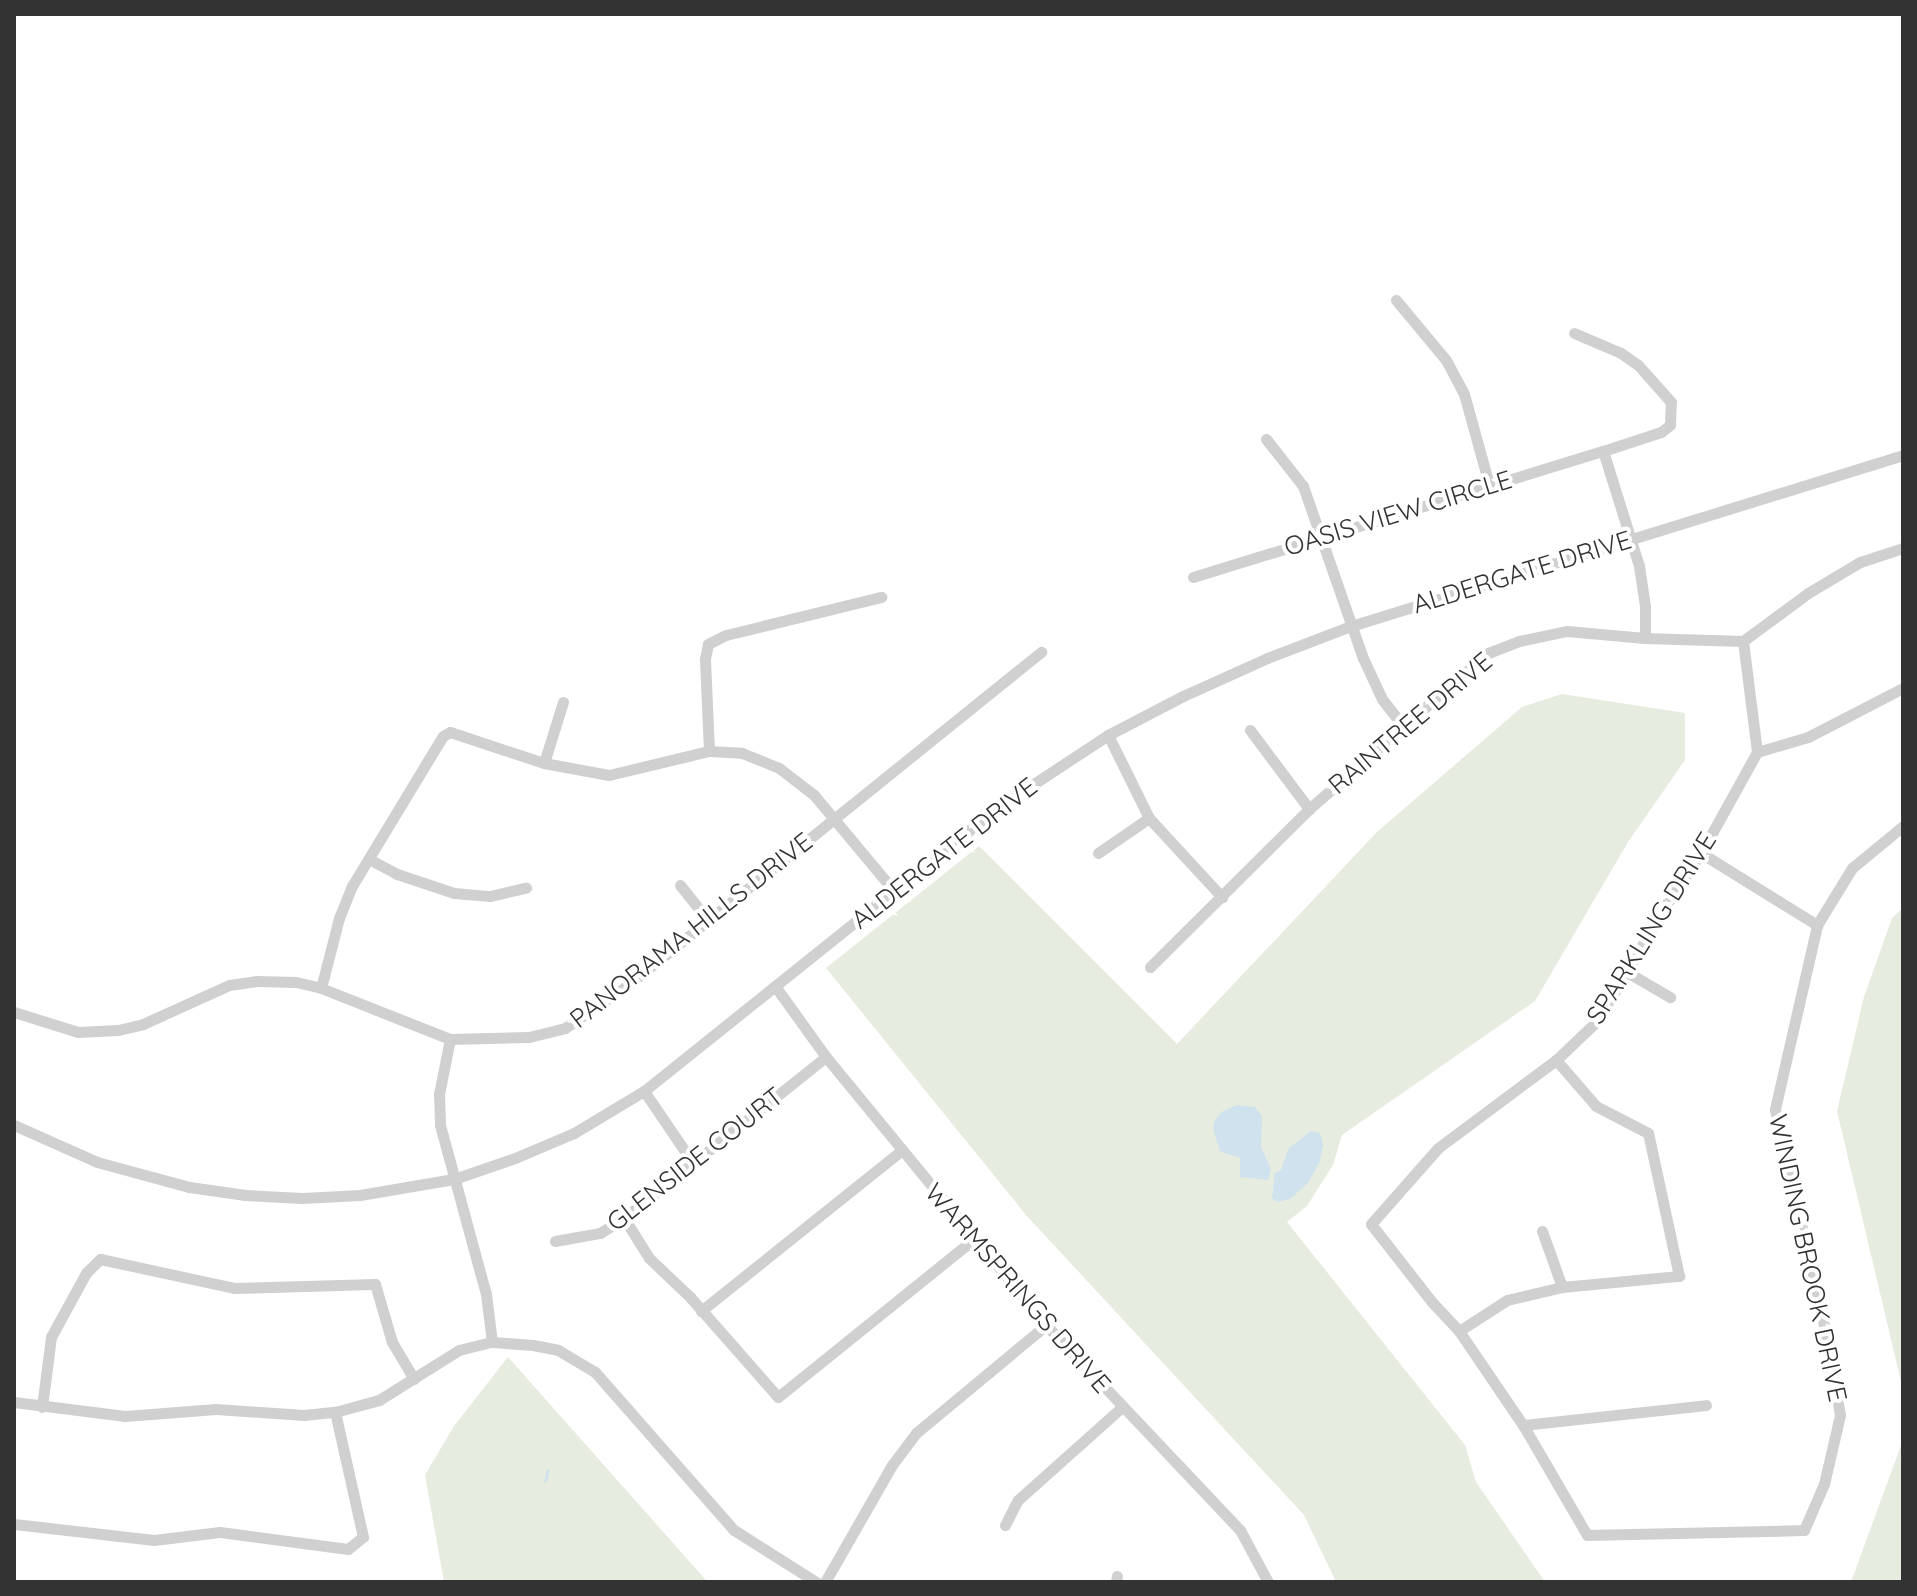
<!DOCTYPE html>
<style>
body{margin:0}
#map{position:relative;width:1917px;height:1596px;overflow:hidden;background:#fff;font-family:Quicksand,sans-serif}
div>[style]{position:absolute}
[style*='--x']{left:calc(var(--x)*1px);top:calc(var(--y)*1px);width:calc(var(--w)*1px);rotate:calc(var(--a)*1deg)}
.green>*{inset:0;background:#e6ecdf}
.water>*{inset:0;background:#cfe2ee}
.stream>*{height:3px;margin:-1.5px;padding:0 1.5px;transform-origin:1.5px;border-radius:1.5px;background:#cfe2ee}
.minor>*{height:11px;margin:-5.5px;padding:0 5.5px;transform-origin:5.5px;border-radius:5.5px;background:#d0d0d0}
span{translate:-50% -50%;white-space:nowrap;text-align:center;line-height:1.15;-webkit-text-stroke:8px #fff;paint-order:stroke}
.street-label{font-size:26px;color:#333}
.frame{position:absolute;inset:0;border:16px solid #333;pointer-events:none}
</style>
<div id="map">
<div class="green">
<div style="clip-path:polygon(1562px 694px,1685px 713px,1685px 760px,1628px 842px,1535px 1001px,1342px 1135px,1333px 1165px,1307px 1206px,1287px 1222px,1465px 1445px,1476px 1482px,1545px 1582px,1336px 1582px,1304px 1515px,1026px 1215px,826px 968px,979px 846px,1177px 1044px,1377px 832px,1522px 707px)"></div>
<div style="clip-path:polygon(1903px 908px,1903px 1390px,1837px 1111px,1864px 997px,1892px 918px)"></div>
<div style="clip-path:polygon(508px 1357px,705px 1579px,710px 1582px,444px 1582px,425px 1475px,454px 1426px)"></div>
<div style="clip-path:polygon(1903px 1440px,1903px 1582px,1851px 1582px)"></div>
</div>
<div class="water">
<div style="clip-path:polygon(1237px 1105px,1255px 1107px,1262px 1116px,1261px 1147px,1271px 1169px,1268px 1180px,1240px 1177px,1240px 1158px,1220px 1151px,1213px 1128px,1215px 1120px,1223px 1111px)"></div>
<div style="clip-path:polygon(1311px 1131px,1320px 1133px,1323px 1145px,1320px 1161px,1308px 1183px,1290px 1199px,1277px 1202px,1272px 1198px,1275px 1173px,1281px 1170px,1289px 1148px)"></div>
</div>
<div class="stream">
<div style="--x:545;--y:1481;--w:11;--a:-75"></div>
</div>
<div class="minor">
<div style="--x:1396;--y:300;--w:78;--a:50.2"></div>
<div style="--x:1446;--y:360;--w:38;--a:62"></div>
<div style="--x:1464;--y:394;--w:93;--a:74.5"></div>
<div style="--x:1266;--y:439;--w:60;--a:51.8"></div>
<div style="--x:1303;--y:486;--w:182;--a:70.8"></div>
<div style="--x:1363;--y:658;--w:45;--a:65.1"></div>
<div style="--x:1382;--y:699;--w:33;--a:52"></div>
<div style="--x:1603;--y:451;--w:121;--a:72.6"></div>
<div style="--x:1639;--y:566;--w:40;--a:81.5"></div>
<div style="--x:1645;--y:606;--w:32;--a:90"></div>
<div style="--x:1193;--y:577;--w:429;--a:-17.1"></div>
<div style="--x:1603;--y:451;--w:61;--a:-18.1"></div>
<div style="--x:1661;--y:432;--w:11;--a:-38"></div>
<div style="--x:1670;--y:425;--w:23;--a:-88"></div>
<div style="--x:1671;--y:402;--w:50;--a:-131.7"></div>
<div style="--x:1638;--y:365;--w:21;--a:-145"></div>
<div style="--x:1621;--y:353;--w:51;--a:-156.9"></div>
<div style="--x:1743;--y:641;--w:112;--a:82.8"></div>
<div style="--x:1757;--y:752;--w:115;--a:119"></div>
<div style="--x:1701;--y:853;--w:71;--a:124.1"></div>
<div style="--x:1661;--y:912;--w:69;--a:119.5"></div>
<div style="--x:1627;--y:972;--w:60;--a:122.1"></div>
<div style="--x:1595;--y:1023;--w:54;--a:136.5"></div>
<div style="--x:1556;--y:1060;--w:147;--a:143.3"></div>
<div style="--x:1438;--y:1148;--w:101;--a:131.4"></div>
<div style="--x:1371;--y:1224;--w:99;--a:52"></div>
<div style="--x:1432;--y:1302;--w:40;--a:47"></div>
<div style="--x:1459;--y:1331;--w:114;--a:55.8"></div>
<div style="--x:1523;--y:1425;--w:127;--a:59.8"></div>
<div style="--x:1587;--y:1535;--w:217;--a:-1.3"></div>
<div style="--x:1804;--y:1530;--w:50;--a:-66.5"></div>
<div style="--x:1824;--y:1484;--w:71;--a:-76.9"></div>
<div style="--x:1840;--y:1415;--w:102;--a:-100.2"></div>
<div style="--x:1822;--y:1315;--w:211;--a:-102.9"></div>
<div style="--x:1775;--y:1109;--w:189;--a:-77.1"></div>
<div style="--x:1817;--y:925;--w:67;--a:-58.4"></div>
<div style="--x:1852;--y:868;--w:66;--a:-39.5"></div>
<div style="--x:1250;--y:730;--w:99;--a:53.2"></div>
<div style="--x:1108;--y:735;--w:93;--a:63.7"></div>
<div style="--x:1149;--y:818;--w:108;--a:47.3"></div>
<div style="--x:709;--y:751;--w:92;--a:-92.5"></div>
<div style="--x:705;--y:659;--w:15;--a:-79"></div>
<div style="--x:708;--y:644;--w:20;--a:-27"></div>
<div style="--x:726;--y:635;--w:160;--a:-13.8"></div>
<div style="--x:1757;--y:752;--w:53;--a:-16.4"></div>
<div style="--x:1808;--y:737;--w:107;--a:-27.3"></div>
<div style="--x:544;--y:763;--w:64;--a:-72.7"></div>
<div style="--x:1098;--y:853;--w:62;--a:-34.5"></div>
<div style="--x:1701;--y:853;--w:137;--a:31.8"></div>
<div style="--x:369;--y:859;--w:32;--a:28"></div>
<div style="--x:397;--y:874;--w:60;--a:18.4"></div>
<div style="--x:454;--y:893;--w:36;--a:5"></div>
<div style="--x:490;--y:896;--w:37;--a:-13"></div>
<div style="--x:680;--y:885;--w:43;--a:51.5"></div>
<div style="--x:1150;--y:967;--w:224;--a:-44.8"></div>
<div style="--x:1309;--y:809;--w:237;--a:-41.1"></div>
<div style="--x:1488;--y:653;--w:33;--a:-21"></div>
<div style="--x:1519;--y:641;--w:49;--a:-11.8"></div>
<div style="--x:1567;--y:631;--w:78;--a:5.1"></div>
<div style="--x:1645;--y:638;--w:98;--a:1.8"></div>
<div style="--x:1743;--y:641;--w:81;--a:-36.4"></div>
<div style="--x:1808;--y:593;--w:61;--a:-30.8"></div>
<div style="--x:1860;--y:562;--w:45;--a:-18"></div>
<div style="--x:1627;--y:972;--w:50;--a:30.2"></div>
<div style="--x:775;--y:986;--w:87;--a:54.3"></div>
<div style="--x:826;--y:1057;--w:347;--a:50.6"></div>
<div style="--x:1046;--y:1325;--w:282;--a:46.6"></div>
<div style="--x:1240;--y:1530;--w:59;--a:61.7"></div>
<div style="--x:321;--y:988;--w:72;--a:-75.6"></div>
<div style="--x:339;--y:918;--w:35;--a:-68"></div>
<div style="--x:352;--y:886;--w:175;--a:-58.8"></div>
<div style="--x:443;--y:736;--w:8;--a:-30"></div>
<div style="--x:450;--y:732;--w:99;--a:18.3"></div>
<div style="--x:544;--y:763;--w:66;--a:10.5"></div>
<div style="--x:609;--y:775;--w:103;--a:-13.5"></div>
<div style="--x:709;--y:751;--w:33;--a:3"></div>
<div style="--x:742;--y:753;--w:40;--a:22"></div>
<div style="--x:779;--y:768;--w:44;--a:37.6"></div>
<div style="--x:814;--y:795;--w:125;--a:50.2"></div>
<div style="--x:14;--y:1012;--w:67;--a:17.4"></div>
<div style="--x:78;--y:1032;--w:40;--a:-2.9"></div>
<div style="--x:118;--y:1030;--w:26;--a:-13"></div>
<div style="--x:143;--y:1024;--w:94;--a:-24.4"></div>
<div style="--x:229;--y:985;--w:27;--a:-8"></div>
<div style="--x:256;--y:981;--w:40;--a:1.4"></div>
<div style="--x:296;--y:982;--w:26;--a:13"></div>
<div style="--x:321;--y:988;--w:139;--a:21.6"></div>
<div style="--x:450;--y:1039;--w:79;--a:-1.5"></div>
<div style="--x:529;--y:1037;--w:37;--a:-14"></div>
<div style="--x:565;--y:1028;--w:76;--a:-34.3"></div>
<div style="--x:628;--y:985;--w:531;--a:-38.88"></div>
<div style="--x:450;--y:1039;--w:56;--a:101.3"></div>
<div style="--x:439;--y:1094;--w:31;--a:88"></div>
<div style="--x:440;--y:1125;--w:175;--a:74.8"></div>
<div style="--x:486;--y:1294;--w:48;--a:82.9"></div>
<div style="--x:644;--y:1091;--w:87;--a:55.8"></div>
<div style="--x:14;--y:1125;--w:91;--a:24"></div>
<div style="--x:97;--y:1162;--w:95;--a:15.2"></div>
<div style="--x:189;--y:1187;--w:57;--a:8.1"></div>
<div style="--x:245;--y:1195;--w:57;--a:3"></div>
<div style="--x:302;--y:1198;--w:58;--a:-3"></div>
<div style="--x:360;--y:1195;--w:95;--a:-9.7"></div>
<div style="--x:454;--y:1179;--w:65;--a:-19"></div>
<div style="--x:515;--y:1158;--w:64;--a:-23"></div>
<div style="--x:574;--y:1133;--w:82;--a:-31"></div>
<div style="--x:644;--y:1091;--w:456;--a:-38.7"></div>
<div style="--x:1000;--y:806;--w:129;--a:-33.3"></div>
<div style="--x:1108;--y:735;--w:85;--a:-27.5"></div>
<div style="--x:1183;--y:696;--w:92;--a:-24.3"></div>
<div style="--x:1267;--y:658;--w:90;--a:-20.9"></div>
<div style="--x:1351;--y:626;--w:578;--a:-17.21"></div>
<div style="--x:624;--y:1218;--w:47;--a:58"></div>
<div style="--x:649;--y:1258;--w:57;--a:43.6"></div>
<div style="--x:690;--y:1297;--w:133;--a:48.7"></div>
<div style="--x:778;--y:1397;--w:252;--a:-38.9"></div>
<div style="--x:1542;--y:1231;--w:59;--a:70.3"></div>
<div style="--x:555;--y:1241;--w:46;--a:-10.1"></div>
<div style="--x:600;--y:1233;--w:28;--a:-32"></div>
<div style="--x:624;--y:1218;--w:258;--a:-38.6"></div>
<div style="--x:701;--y:1311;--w:256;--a:-38.7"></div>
<div style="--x:1459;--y:1331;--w:57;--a:-32.9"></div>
<div style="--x:1507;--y:1300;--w:57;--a:-13.3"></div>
<div style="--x:1562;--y:1287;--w:118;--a:-5.4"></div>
<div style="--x:1679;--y:1276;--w:146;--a:-102.2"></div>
<div style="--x:1648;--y:1133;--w:59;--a:-152.6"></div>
<div style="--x:1596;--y:1106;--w:61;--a:-131"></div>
<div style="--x:14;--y:1402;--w:112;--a:7.2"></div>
<div style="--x:125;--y:1416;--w:91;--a:-4.4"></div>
<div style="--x:216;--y:1409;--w:88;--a:3.9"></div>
<div style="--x:304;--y:1415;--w:31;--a:-6"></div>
<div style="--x:335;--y:1412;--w:46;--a:-15.3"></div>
<div style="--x:379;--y:1400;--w:94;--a:-32"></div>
<div style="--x:459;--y:1350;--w:34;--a:-14"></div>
<div style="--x:492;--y:1342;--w:41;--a:4.2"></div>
<div style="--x:533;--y:1345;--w:25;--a:11"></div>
<div style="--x:558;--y:1350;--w:43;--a:30.7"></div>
<div style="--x:595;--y:1372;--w:210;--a:48.7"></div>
<div style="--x:734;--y:1530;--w:97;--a:32.4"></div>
<div style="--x:42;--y:1407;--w:71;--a:-82.7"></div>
<div style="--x:51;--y:1337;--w:73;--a:-61.3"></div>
<div style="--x:86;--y:1273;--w:20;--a:-45"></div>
<div style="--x:100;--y:1259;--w:137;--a:12.2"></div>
<div style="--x:234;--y:1288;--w:141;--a:-1.6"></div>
<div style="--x:375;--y:1284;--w:60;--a:73.7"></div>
<div style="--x:392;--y:1342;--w:43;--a:59.3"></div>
<div style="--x:1523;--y:1425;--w:184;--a:-6.2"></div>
<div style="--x:14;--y:1524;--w:141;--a:6.5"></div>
<div style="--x:154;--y:1540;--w:66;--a:-6.9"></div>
<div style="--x:220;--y:1532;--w:129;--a:7.6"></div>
<div style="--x:348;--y:1549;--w:19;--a:-39"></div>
<div style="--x:363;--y:1537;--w:128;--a:-102.6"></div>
<div style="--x:1005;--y:1525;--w:28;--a:-63"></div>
<div style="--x:1018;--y:1500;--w:138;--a:-41.8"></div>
<div style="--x:825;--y:1582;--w:135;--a:-60.2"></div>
<div style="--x:892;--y:1465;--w:40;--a:-53"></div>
<div style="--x:916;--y:1433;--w:169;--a:-39.7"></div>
<div style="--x:1116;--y:1582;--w:6;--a:-81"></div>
</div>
<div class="street-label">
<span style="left:1398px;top:513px;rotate:-17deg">OASIS VIEW CIRCLE</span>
<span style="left:1522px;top:572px;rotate:-17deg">ALDERGATE DRIVE</span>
<span style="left:1410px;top:723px;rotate:-40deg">RAINTREE DRIVE</span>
<span style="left:944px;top:853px;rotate:-38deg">ALDERGATE DRIVE</span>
<span style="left:1651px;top:928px;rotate:-58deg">SPARKLING DRIVE</span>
<span style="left:691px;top:930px;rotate:-38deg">PANORAMA HILLS DRIVE</span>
<span style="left:695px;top:1159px;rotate:-38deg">GLENSIDE COURT</span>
<span style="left:1808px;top:1258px;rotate:78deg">WINDING BROOK DRIVE</span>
<span style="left:1018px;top:1288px;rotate:49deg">WARMSPRINGS DRIVE</span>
</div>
<div class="frame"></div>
</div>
